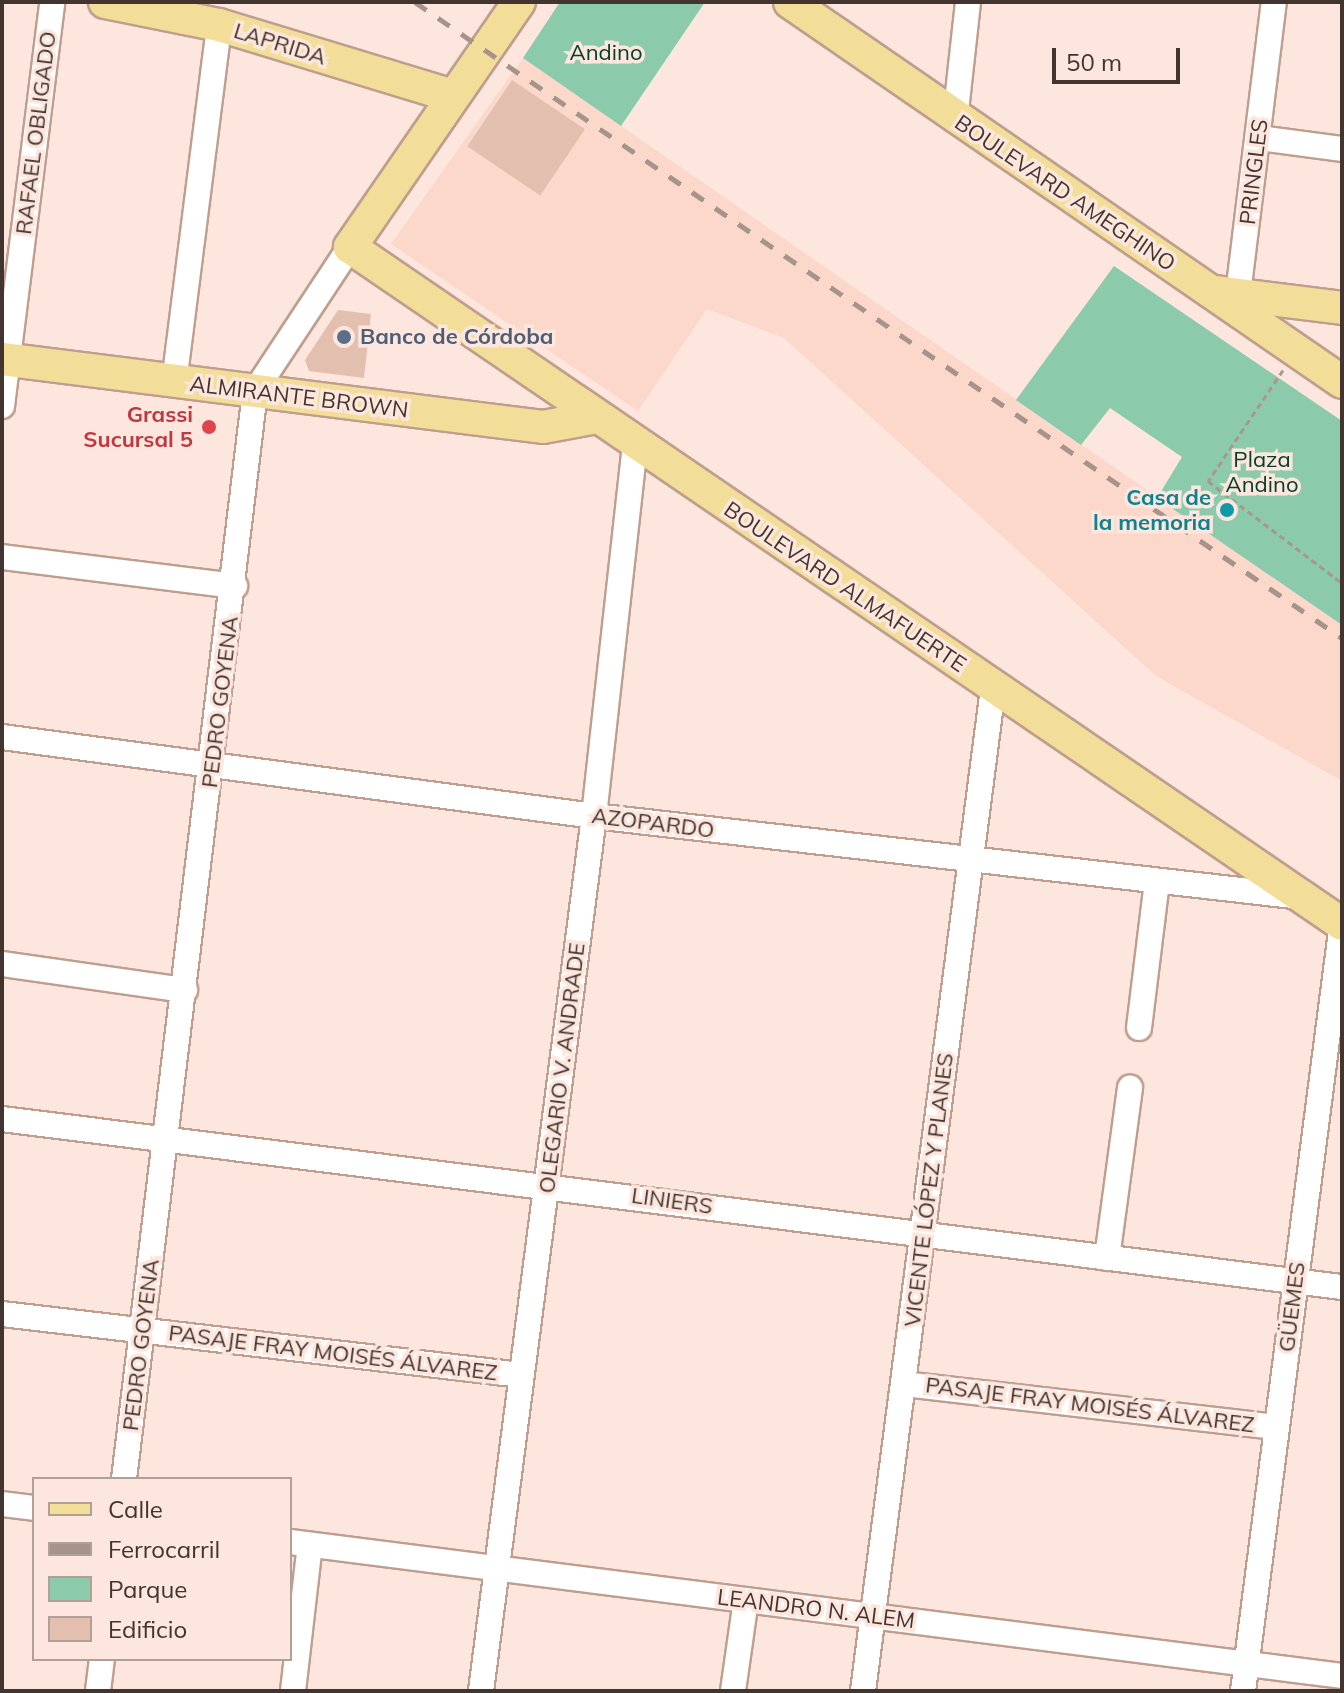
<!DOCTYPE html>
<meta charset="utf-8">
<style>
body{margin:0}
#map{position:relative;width:1344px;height:1693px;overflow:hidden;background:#fce6dd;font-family:Mulish,sans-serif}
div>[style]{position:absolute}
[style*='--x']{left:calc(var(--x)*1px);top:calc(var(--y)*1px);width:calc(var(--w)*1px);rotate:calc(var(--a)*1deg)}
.built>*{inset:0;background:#fbd8c9}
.green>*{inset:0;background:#8bcaab}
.building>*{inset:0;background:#e3bfb0;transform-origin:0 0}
.path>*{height:3px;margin-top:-1.5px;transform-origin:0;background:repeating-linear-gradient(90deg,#a9968e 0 6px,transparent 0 10px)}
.roads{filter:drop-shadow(2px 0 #c09e8f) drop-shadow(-2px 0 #c09e8f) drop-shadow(0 2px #c09e8f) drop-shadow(0 -2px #c09e8f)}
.minor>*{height:24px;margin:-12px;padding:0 12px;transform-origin:12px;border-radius:12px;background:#fff}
.major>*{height:32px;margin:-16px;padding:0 16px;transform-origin:16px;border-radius:16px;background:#f2de98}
.rail>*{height:5px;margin-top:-2.5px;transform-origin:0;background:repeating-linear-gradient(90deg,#a6938c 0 14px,transparent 0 28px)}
.dots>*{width:22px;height:22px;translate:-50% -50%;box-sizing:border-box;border:4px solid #fce6dd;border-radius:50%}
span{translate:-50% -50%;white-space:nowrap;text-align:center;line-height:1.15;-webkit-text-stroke:7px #fce6dd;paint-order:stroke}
.street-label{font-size:22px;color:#42342e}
.park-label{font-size:22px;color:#04402b}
.service-label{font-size:22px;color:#4e5e75;font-weight:700}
.left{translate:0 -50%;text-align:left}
.health-label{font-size:22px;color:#be3a42;font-weight:700}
.right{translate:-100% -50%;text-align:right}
.culture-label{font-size:22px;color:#0d838f;font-weight:700}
.frame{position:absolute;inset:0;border:4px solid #42342e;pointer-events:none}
.legend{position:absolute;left:32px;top:1477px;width:260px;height:184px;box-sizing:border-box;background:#fce6dd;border:2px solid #b29f97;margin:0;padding:10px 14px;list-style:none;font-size:24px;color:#42342e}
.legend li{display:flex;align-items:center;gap:16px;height:40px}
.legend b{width:40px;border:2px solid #b29f97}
.scale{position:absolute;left:1052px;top:48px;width:128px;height:36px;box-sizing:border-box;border:4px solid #42342e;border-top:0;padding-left:10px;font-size:24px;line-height:28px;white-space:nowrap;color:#42342e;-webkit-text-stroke:6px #fce6dd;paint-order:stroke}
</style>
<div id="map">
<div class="built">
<div style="clip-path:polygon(523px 58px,1342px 625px,1342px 781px,1156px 676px,784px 338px,707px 309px,638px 411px,391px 244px)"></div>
</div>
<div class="green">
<div style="clip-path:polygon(560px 2px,705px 2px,621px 126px,523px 58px)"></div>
<div style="clip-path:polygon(1114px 266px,1342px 421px,1342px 625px,1157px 498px,1182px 457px,1110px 408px,1081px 445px,1016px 400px)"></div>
</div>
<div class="building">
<div style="left:512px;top:80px;width:88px;height:80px;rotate:34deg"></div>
<div style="clip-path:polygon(338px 310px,371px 314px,364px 378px,309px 371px,305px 360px)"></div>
</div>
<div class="path">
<div style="--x:1283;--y:370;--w:134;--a:124"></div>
<div style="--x:1208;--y:481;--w:168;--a:37.3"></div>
</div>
<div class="roads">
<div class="minor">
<div style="--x:955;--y:120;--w:119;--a:-83.7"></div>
<div style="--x:1259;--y:138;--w:84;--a:7.5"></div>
<div style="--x:1238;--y:294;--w:294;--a:-83"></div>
<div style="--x:174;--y:383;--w:361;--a:-82.8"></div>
<div style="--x:2;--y:406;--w:407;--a:-82.9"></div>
<div style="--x:2;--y:557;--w:235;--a:7.1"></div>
<div style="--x:2;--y:737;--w:597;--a:7.6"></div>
<div style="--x:594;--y:816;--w:713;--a:6.53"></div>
<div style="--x:2;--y:964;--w:185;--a:8.1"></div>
<div style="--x:1139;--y:1028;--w:147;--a:-83"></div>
<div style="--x:2;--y:1119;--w:1350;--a:7.15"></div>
<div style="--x:1107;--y:1258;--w:172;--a:-82.3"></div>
<div style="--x:2;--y:1314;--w:523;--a:6.7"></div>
<div style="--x:904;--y:1384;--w:375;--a:6.6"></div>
<div style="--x:124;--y:1479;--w:1096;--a:-83.13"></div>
<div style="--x:255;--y:391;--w:173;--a:-56.6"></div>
<div style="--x:2;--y:1504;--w:32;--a:7"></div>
<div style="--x:290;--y:1542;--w:1060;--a:7.26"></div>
<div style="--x:98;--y:1691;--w:32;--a:-83"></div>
<div style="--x:293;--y:1691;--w:147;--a:-83.4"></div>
<div style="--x:481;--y:1691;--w:882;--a:-82.64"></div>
<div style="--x:594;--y:816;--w:374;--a:-83.7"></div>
<div style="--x:733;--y:1691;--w:92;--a:-81.9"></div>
<div style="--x:863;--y:1691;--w:1010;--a:-82.61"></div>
<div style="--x:1243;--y:1691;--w:773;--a:-82.65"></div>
</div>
<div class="major">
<div style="--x:105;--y:2;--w:116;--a:11.4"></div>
<div style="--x:219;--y:25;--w:244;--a:16.9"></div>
<div style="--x:519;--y:2;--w:298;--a:124.6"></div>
<div style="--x:350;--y:247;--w:1201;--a:34.31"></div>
<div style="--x:790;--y:2;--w:670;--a:34.54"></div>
<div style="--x:1214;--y:292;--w:129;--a:7.1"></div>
<div style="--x:2;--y:359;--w:545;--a:7.16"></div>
<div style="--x:543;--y:427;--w:55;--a:-10.5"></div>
</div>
</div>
<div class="rail">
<div style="--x:415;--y:2;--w:1124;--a:34.45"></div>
</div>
<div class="dots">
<div style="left:344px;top:337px;background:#5c6f8a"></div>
<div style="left:209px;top:427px;background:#e0444e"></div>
<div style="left:1227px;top:510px;background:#0f9aa8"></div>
</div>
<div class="street-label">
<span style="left:280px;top:44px;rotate:17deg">LAPRIDA</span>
<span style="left:36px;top:133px;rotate:-83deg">RAFAEL OBLIGADO</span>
<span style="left:1254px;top:172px;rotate:-83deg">PRINGLES</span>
<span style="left:1065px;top:193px;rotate:34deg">BOULEVARD AMEGHINO</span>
<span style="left:299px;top:397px;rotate:7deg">ALMIRANTE BROWN</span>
<span style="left:845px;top:587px;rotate:34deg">BOULEVARD ALMAFUERTE</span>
<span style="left:220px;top:702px;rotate:-83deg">PEDRO GOYENA</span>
<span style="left:653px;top:823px;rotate:7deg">AZOPARDO</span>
<span style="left:562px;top:1068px;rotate:-83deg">OLEGARIO V. ANDRADE</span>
<span style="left:929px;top:1190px;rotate:-83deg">VICENTE LÓPEZ Y PLANES</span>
<span style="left:672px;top:1201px;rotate:8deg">LINIERS</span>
<span style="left:1292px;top:1307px;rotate:-83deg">GÜEMES</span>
<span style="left:141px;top:1345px;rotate:-83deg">PEDRO GOYENA</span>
<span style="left:333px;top:1353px;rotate:7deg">PASAJE FRAY MOISÉS ÁLVAREZ</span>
<span style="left:1090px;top:1405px;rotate:7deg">PASAJE FRAY MOISÉS ÁLVAREZ</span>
<span style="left:816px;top:1609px;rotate:7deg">LEANDRO N. ALEM</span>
</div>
<div class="park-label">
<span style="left:606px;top:53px">Andino</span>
<span style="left:1262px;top:472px">Plaza<br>Andino</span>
</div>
<div class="service-label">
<span class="left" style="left:360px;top:337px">Banco de Córdoba</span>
</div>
<div class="health-label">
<span class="right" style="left:193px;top:427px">Grassi<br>Sucursal 5</span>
</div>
<div class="culture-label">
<span class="right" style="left:1211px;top:510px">Casa de<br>la memoria</span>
</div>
<div class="frame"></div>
<ul class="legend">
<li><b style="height:10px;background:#f2de98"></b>Calle</li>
<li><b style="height:10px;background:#a6938c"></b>Ferrocarril</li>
<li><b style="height:22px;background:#8bcaab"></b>Parque</li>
<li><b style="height:22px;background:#e3bfb0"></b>Edificio</li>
</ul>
<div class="scale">50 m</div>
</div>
